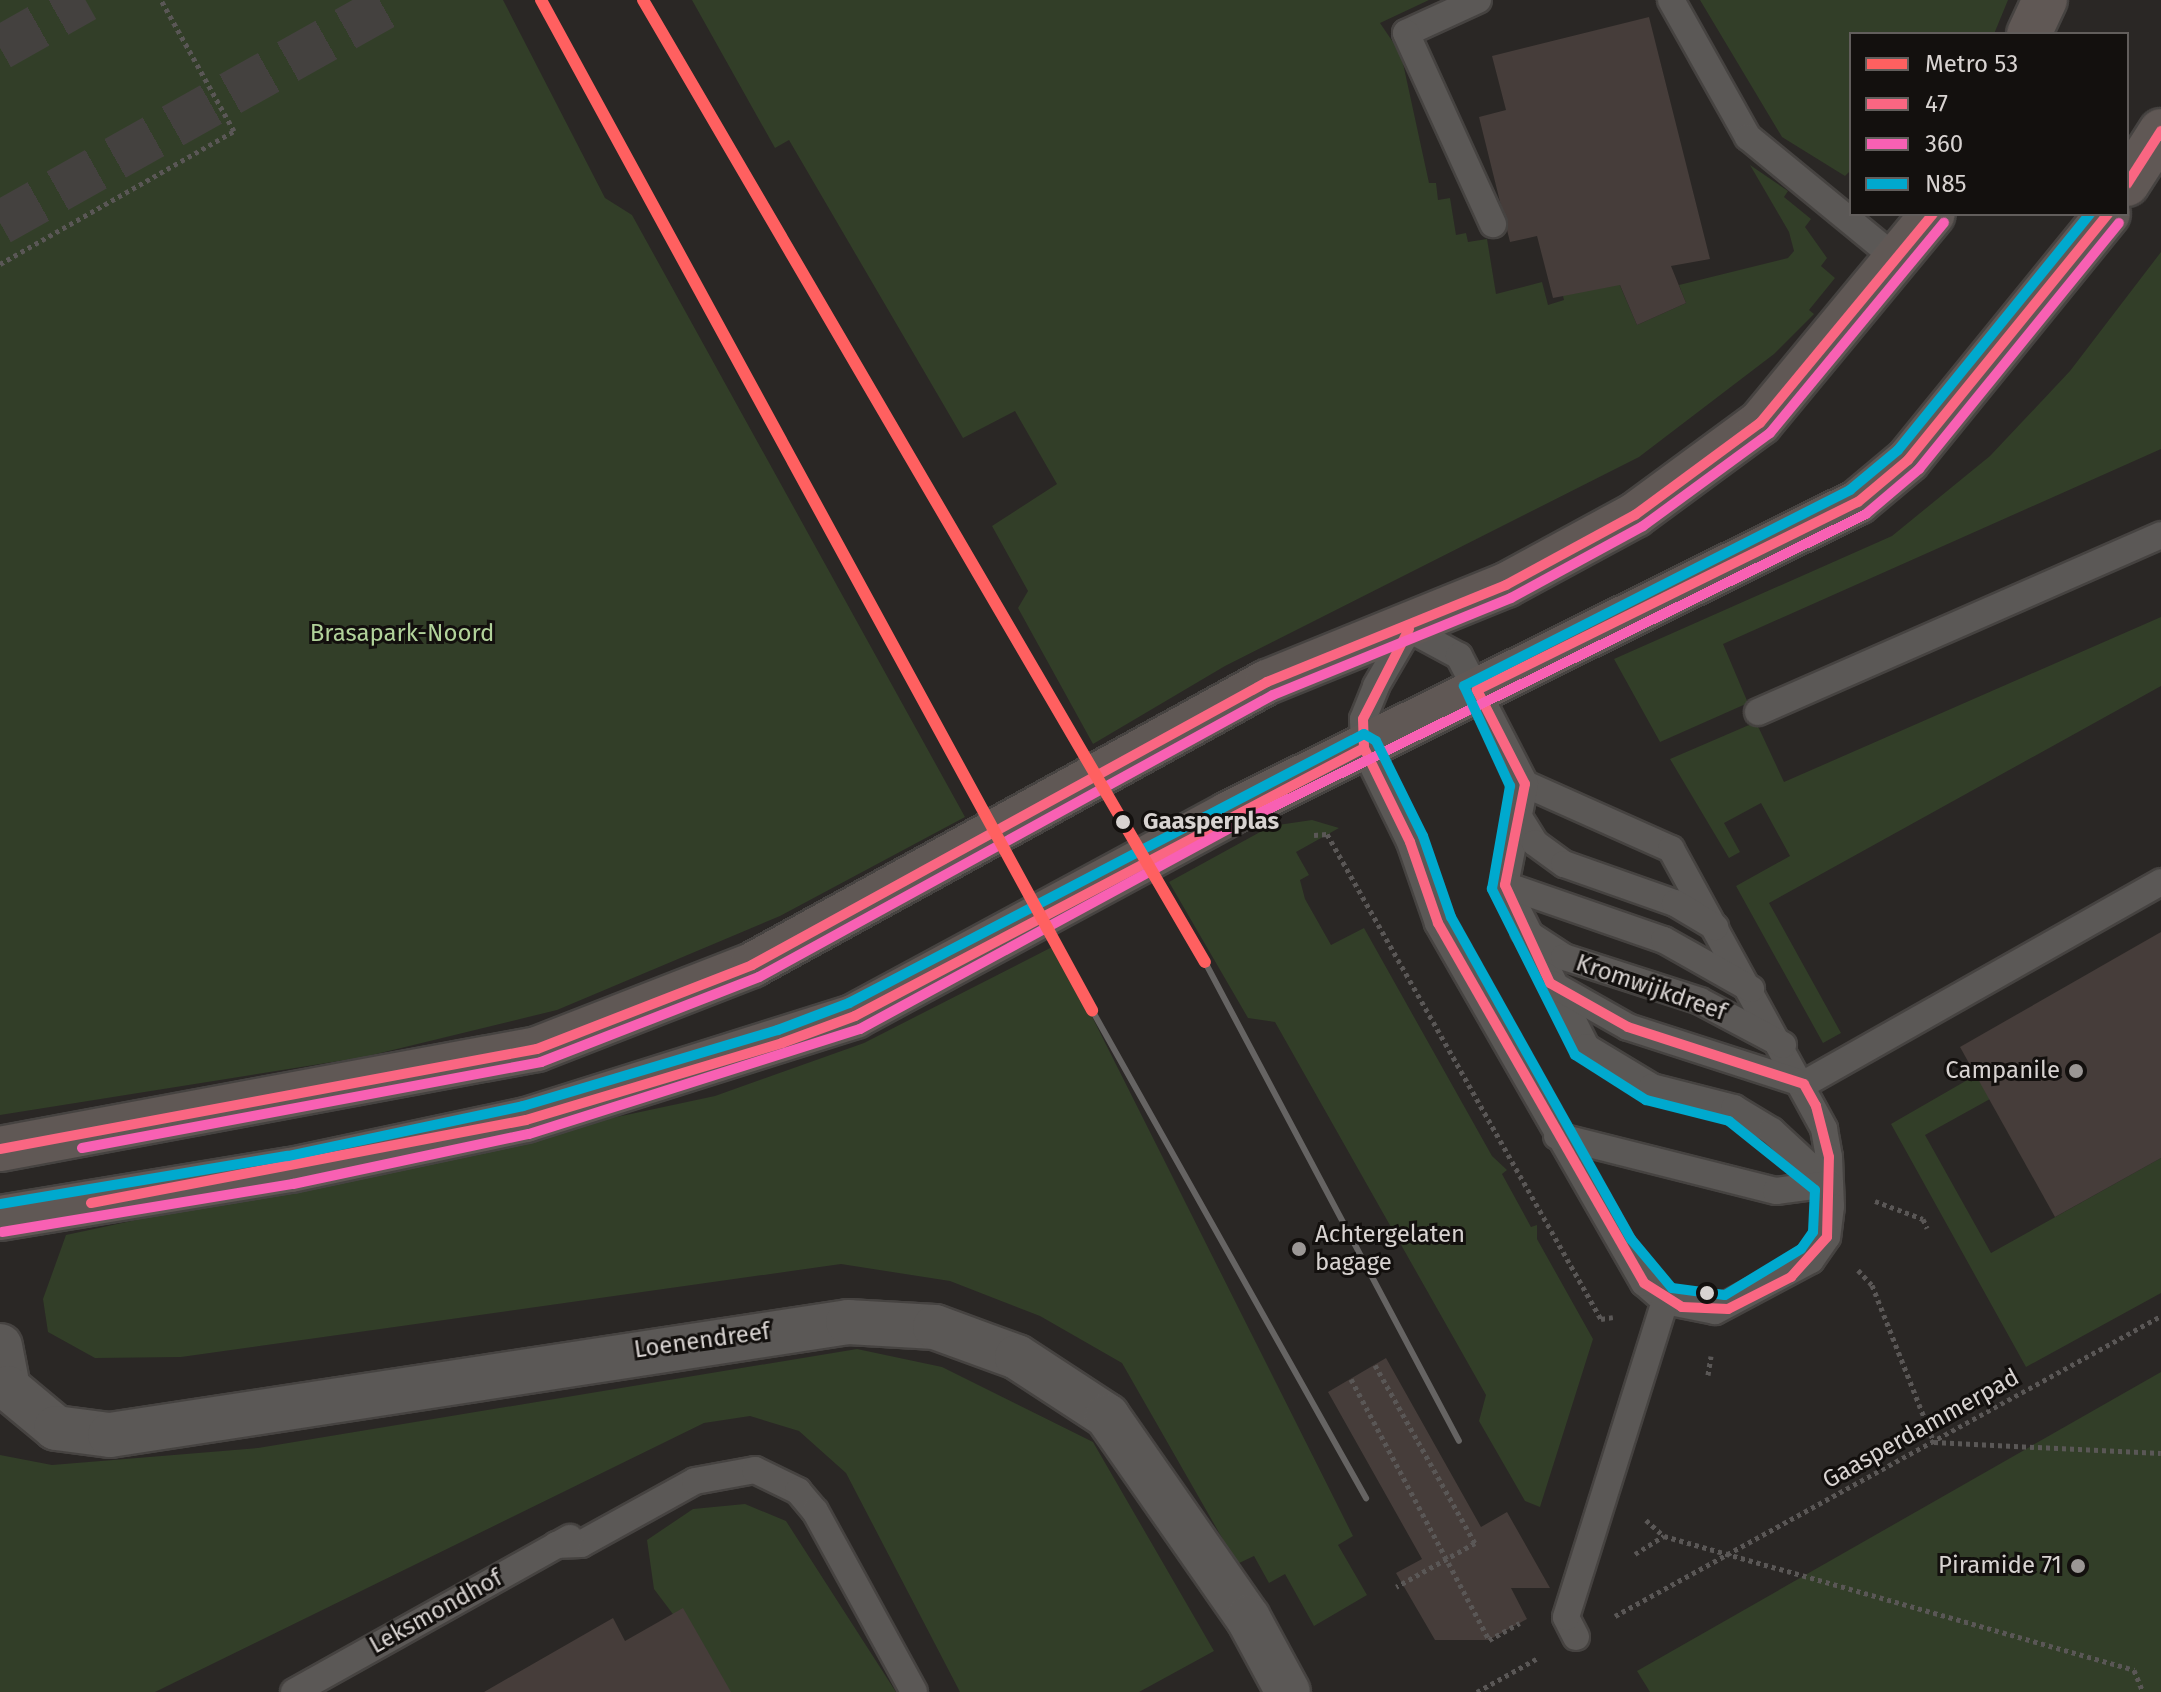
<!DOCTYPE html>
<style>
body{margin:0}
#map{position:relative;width:2161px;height:1692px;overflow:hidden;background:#2a2725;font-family:"Fira Sans",sans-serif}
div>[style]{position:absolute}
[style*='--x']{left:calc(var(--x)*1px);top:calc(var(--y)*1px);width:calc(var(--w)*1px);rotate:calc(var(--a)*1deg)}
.green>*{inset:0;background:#323e28}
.building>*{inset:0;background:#463d3a}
.motorway-tunnel>*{height:44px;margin-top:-22px;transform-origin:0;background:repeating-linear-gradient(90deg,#44413f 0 44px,transparent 0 66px)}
.path>*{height:5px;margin-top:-2.5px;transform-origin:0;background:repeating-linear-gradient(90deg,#5a5756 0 4px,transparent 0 8px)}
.roads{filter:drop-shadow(2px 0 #464341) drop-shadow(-2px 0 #464341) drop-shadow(0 2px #464341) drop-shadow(0 -2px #464341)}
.service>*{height:26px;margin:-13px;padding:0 13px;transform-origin:13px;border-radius:13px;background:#5b5856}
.minor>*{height:44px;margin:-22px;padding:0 22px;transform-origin:22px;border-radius:22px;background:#5b5856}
.primary>*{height:44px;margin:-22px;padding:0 22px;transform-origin:22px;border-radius:22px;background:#605855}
.rail>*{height:6px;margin:-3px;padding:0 3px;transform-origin:3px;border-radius:3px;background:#666463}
.bus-1>*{height:10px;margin:-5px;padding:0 5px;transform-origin:5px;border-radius:5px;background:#fa6682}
.bus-2>*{height:10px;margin:-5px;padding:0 5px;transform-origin:5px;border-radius:5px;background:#f860b3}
.bus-3>*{height:10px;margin:-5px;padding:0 5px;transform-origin:5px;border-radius:5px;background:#00a9ce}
.metro-1>*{height:12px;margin:-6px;padding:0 6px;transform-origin:6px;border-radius:6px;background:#ff6060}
.dots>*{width:22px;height:22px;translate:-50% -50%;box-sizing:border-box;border:4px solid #13100e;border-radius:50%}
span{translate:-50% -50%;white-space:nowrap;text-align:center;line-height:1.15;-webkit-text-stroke:6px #13100e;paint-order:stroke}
.park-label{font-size:24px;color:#b1d29a}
.stop-label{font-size:24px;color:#d8d3d1;font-weight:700}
.left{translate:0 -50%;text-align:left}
.street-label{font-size:24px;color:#d8d3d1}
.poi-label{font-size:24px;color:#d8d3d1}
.right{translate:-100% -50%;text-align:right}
.legend{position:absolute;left:1849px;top:32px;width:280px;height:184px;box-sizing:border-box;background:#13100e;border:2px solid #625e5c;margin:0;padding:10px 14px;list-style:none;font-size:24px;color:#d8d3d1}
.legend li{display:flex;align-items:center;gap:16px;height:40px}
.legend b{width:40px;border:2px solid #625e5c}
</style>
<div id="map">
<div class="green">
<div style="clip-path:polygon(0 0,503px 0,605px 198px,632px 215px,965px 817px,780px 916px,557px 1010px,364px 1057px,0 1115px)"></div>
<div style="clip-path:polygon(692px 0,1429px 0,1380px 23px,1401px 54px,1429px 183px,1436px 183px,1438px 200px,1450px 198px,1456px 235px,1466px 233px,1468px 242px,1487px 239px,1496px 294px,1542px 282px,1548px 305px,1564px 300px,1559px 281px,1612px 267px,1637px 325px,1686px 303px,1679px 285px,1788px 258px,1794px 251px,1789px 232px,1750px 165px,1788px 191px,1784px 197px,1811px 219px,1805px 227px,1827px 258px,1821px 266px,1835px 278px,1809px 310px,1814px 314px,1774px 354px,1639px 457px,1225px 666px,1093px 744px,1018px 608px,1028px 591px,992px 526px,1057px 484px,1015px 411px,963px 438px,789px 140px,775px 148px)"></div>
<div style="clip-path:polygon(1700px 0,2008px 0,1994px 34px,1851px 34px,1851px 170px,1845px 176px,1782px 137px)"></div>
<div style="clip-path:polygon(2161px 252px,2161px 449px,1723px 644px,1748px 703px,1660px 742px,1614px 659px,1892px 536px,1990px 456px,2070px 371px)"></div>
<div style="clip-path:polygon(2161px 617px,2161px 686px,1769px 903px,1841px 1033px,1823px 1043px,1736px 886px,1790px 856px,1761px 803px,1724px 823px,1740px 852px,1729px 858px,1670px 759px,1756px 722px,1784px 782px)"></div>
<div style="clip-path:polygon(1312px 820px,1339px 828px,1296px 852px,1309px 875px,1300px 880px,1305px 899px,1331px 945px,1364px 928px,1492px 1156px,1507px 1170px,1502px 1174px,1531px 1227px,1537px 1225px,1537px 1239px,1593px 1339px,1540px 1507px,1525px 1501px,1479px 1421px,1486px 1395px,1275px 1022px,1248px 1018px,1169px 882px,1271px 826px)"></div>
<div style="clip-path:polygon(1056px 945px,1353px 1536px,1338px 1545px,1367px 1595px,1314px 1626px,1285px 1574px,1269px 1583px,1254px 1556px,1237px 1564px,1122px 1363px,1040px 1316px,950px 1281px,841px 1264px,181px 1357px,95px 1358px,48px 1332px,43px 1299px,66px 1235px,715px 1096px,864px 1043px)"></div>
<div style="clip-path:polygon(1976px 1075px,1990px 1099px,1925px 1135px,1991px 1253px,2161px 1158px,2161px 1293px,2026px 1367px,1891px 1124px)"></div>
<div style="clip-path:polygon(857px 1349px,942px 1367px,1093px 1442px,1214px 1651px,1139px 1692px,960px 1692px,846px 1473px,799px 1431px,750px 1416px,704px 1423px,155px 1692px,0 1692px,0 1455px,52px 1465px,258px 1448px)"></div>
<div style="clip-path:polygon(2161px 1372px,2161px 1692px,1650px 1692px,1637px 1671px)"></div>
<div style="clip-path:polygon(745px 1504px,786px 1521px,896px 1692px,667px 1692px,703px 1654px,654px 1589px,647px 1540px,693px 1509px)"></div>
</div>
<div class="building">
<div style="clip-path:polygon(1649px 17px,1710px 259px,1671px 266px,1686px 303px,1637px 325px,1620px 285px,1553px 298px,1537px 236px,1510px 242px,1479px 117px,1506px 110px,1492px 56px)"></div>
<div style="clip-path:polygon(2161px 932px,2161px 1158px,2055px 1217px,1960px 1047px)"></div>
<div style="clip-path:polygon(1386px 1358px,1481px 1527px,1507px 1512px,1550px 1588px,1511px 1588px,1527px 1619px,1489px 1640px,1435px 1640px,1396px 1573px,1422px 1559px,1328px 1392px)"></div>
<div style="clip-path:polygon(683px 1608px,731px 1692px,484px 1692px,613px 1618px,625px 1641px)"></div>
</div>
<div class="motorway-tunnel">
<div style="--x:0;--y:48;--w:98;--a:-29.5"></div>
<div style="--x:0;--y:223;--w:456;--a:-29.3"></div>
</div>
<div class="path">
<div style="--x:0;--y:264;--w:269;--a:-29.6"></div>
<div style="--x:234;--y:131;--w:150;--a:-119.1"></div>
<div style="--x:1314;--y:835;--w:13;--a:-4"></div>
<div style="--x:1327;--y:834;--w:557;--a:60.54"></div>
<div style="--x:1601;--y:1319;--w:12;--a:-9"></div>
<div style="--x:1875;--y:1201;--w:51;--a:20.6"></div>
<div style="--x:1923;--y:1219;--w:10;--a:66"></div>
<div style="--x:1858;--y:1270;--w:21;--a:47"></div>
<div style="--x:1872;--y:1285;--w:169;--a:68.5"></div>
<div style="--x:1934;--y:1442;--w:227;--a:2.8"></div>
<div style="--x:1375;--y:1365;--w:204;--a:60.7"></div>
<div style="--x:1475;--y:1543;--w:90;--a:150.9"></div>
<div style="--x:1708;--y:1375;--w:19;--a:-81"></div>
<div style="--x:1351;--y:1379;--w:295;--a:62.1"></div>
<div style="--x:1489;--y:1640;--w:35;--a:-29"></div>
<div style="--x:1646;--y:1520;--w:24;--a:42"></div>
<div style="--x:1635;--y:1554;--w:34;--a:-32"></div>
<div style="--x:1664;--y:1536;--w:489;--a:15.9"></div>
<div style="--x:2134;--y:1670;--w:24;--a:68"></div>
<div style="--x:1615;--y:1616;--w:623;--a:-28.79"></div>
<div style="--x:1477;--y:1692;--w:68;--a:-29.2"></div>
</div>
<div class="roads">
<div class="service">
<div style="--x:1478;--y:0;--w:79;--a:155.4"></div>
<div style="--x:1406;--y:33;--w:210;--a:65.5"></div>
<div style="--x:1671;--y:0;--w:157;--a:60.7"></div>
<div style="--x:1748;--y:137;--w:194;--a:39.4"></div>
<div style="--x:1758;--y:712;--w:440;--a:-23.7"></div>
<div style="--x:1525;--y:784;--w:160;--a:24"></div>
<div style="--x:1671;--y:849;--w:319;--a:61.3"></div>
<div style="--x:1824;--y:1129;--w:28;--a:80"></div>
<div style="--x:1829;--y:1157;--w:49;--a:87.7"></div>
<div style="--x:1831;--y:1206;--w:31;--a:97"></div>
<div style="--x:1827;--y:1237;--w:28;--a:125"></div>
<div style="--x:1811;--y:1260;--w:109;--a:152"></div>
<div style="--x:1715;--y:1311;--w:51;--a:-168.7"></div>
<div style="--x:1665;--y:1301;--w:28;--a:-139"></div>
<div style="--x:1644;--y:1283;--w:415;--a:-119.8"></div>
<div style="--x:1438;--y:923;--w:86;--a:-109.1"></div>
<div style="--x:1410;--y:842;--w:105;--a:-116.1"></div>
<div style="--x:1364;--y:748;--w:29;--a:-92"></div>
<div style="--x:1363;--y:719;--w:35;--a:-68"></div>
<div style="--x:1376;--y:686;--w:66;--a:-59.9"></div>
<div style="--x:1409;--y:629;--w:57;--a:28.4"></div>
<div style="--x:1459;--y:656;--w:144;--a:62.7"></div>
<div style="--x:1525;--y:784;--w:103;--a:101.2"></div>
<div style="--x:1505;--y:885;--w:181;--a:63.4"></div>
<div style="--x:1586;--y:1047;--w:77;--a:31.2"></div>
<div style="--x:1652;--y:1087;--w:85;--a:14.4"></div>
<div style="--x:1734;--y:1108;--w:44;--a:31.2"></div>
<div style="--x:1772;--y:1131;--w:78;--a:42.9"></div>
<div style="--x:1517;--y:814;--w:34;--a:58"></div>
<div style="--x:1535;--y:843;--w:36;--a:36"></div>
<div style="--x:1564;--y:864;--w:118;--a:19.4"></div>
<div style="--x:1675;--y:903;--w:47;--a:31"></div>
<div style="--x:1505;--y:885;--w:168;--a:19.1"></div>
<div style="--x:1664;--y:940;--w:100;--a:29.4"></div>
<div style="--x:1524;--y:931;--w:48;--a:33"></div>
<div style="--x:1564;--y:957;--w:143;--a:17.9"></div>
<div style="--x:1700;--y:1001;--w:94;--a:27.9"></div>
<div style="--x:1552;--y:984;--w:87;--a:29.5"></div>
<div style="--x:1628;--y:1027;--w:185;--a:17.9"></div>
<div style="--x:1804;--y:1084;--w:410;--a:-29.5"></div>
<div style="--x:1557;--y:1136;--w:226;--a:14.1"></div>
<div style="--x:1776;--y:1191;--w:53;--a:-7.5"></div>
<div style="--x:556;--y:1545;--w:25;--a:-2"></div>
<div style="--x:581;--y:1544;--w:130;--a:-28.9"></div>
<div style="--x:695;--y:1481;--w:61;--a:-10.4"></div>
<div style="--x:755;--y:1470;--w:48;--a:26"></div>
<div style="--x:798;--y:1491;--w:26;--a:50"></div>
<div style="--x:815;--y:1511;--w:206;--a:61.3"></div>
<div style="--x:1576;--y:1637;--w:22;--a:-117"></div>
<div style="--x:1566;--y:1617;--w:331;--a:-72.6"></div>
<div style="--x:294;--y:1692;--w:316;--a:-29.2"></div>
</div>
<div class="minor">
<div style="--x:0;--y:1346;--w:43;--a:79.2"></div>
<div style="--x:8;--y:1388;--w:62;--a:39.8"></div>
<div style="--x:56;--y:1428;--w:54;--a:7.4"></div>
<div style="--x:110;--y:1435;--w:747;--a:-8.71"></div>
<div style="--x:848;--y:1322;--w:87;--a:3.3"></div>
<div style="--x:935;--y:1327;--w:87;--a:20.1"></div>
<div style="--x:1017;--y:1357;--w:108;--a:33.2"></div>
<div style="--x:1107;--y:1416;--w:246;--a:55.1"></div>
<div style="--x:1248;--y:1618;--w:84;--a:61.6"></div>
</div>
<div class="primary">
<div style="--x:2029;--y:34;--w:38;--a:-65"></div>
<div style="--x:2127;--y:184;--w:63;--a:-57.3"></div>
<div style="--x:0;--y:1149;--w:546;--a:-10.55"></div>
<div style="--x:537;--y:1049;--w:231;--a:-21.3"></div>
<div style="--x:752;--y:965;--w:588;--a:-28.79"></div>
<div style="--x:1267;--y:682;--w:258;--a:-22.1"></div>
<div style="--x:1506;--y:585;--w:147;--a:-28.5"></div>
<div style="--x:1635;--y:515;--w:155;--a:-36.4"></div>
<div style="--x:1760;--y:423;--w:271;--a:-50.4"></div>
<div style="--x:0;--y:1218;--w:295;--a:-9.4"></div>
<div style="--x:291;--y:1170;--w:240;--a:-12"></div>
<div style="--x:526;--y:1120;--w:345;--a:-17.5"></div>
<div style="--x:855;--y:1016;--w:424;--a:-28.4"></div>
<div style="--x:1228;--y:814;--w:703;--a:-26.35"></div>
<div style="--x:1858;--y:502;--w:65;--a:-40"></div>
<div style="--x:1908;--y:460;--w:317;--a:-50.9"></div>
</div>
</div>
<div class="rail">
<div style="--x:1205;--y:962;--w:542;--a:62.06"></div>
<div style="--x:1092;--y:1010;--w:560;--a:60.69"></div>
</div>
<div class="bus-1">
<div style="--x:2127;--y:184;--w:63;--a:-57.3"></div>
<div style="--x:1409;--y:629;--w:101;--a:117.1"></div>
<div style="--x:1363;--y:719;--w:29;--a:88"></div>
<div style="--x:1364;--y:748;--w:105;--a:63.9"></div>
<div style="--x:1410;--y:842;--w:86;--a:70.9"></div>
<div style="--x:1438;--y:923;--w:415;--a:60.2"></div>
<div style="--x:1644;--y:1283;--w:45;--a:32.3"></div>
<div style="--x:1682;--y:1307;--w:46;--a:2.5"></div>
<div style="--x:1728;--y:1309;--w:71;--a:-26.9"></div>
<div style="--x:1791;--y:1277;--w:54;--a:-48"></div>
<div style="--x:1827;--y:1237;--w:80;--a:-88.6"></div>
<div style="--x:1829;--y:1157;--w:53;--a:-104.3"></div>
<div style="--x:1816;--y:1106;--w:25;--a:-119"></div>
<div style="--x:1804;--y:1084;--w:185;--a:-162.1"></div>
<div style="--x:1628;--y:1027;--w:90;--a:-150.6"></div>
<div style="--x:1550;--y:983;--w:108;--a:-114.7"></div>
<div style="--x:1505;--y:885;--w:103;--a:-78.8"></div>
<div style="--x:1525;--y:784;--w:106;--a:-117.1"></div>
<div style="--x:1477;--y:690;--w:425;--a:-26.3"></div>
<div style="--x:1858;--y:502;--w:65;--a:-40"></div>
<div style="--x:1908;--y:460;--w:317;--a:-50.9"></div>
<div style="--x:0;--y:1149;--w:546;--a:-10.55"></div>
<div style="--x:537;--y:1049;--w:231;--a:-21.3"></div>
<div style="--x:752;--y:965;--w:588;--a:-28.79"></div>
<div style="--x:1267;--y:682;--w:258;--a:-22.1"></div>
<div style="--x:1506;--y:585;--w:147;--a:-28.5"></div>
<div style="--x:1635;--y:515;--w:155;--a:-36.4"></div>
<div style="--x:1760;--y:423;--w:271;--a:-50.4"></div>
<div style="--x:91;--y:1203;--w:443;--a:-10.8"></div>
<div style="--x:526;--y:1120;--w:267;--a:-16.7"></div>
<div style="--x:782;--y:1043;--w:78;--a:-20.3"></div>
<div style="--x:855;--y:1016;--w:575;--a:-27.77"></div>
</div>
<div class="bus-2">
<div style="--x:82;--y:1148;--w:467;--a:-10.6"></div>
<div style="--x:541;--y:1062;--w:234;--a:-21.3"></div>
<div style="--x:759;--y:977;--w:586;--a:-28.75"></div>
<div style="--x:1273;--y:695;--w:257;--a:-22.2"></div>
<div style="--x:1511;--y:598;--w:150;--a:-28.6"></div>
<div style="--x:1643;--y:526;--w:157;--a:-36.2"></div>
<div style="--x:1770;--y:433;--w:273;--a:-50.4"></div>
<div style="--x:2;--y:1232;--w:295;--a:-9.4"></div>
<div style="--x:293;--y:1184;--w:241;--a:-12"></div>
<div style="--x:529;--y:1134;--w:347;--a:-17.6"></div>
<div style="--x:860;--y:1029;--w:426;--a:-28.5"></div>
<div style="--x:1234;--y:826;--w:705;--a:-26.27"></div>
<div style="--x:1866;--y:514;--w:70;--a:-40.3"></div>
<div style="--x:1919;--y:469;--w:317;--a:-50.9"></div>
</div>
<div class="bus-3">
<div style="--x:0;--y:1204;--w:292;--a:-9.5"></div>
<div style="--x:288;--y:1156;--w:240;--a:-12"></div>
<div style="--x:523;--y:1106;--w:266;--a:-16.6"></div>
<div style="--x:778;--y:1030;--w:76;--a:-20.8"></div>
<div style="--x:849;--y:1003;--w:581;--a:-27.58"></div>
<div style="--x:1364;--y:734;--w:14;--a:30"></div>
<div style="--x:1376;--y:741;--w:106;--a:63.7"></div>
<div style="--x:1423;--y:836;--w:86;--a:70.9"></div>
<div style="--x:1451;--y:917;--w:369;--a:60.8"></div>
<div style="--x:1631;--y:1239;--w:64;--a:50.1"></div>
<div style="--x:1672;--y:1288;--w:53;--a:7.5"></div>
<div style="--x:1725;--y:1295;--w:89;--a:-31.2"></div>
<div style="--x:1801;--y:1249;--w:21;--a:-55"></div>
<div style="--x:1813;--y:1232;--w:42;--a:-87.3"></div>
<div style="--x:1815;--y:1190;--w:110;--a:-141.3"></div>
<div style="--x:1729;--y:1121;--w:86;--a:-165.8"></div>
<div style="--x:1646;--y:1100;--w:84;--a:-147.6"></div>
<div style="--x:1575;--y:1055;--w:186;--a:-116.6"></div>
<div style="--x:1492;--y:889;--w:105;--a:-80.1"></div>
<div style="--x:1510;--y:786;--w:110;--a:-114.7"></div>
<div style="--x:1464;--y:686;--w:433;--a:-26.9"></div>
<div style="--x:1850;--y:490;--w:62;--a:-39.8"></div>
<div style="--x:1898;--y:450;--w:304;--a:-50.9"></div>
</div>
<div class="metro-1">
<div style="--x:541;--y:0;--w:1151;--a:61.39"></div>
<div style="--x:643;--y:0;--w:1114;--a:59.71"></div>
</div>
<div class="dots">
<div style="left:1123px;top:822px;background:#d8d3d1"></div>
<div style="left:2076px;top:1071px;background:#9b9795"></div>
<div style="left:1299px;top:1249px;background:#9b9795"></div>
<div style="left:1707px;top:1293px;background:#d8d3d1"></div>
<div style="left:2078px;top:1566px;background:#9b9795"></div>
</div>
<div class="park-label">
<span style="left:402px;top:634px">Brasapark-Noord</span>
</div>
<div class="stop-label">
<span class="left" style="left:1143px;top:822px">Gaasperplas</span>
</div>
<div class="street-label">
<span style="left:1651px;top:988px;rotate:19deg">Kromwijkdreef</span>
<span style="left:702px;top:1341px;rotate:-8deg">Loenendreef</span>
<span style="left:1921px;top:1429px;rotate:-29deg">Gaasperdammerpad</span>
<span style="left:436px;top:1612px;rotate:-29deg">Leksmondhof</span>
</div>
<div class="poi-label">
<span class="right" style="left:2060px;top:1071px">Campanile</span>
<span class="left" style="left:1315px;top:1249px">Achtergelaten<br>bagage</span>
<span class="right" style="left:2062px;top:1566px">Piramide 71</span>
</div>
<ul class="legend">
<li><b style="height:10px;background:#ff6060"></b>Metro 53</li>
<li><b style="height:10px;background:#fa6682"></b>47</li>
<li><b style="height:10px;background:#f860b3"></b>360</li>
<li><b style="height:10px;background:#00a9ce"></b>N85</li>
</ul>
</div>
